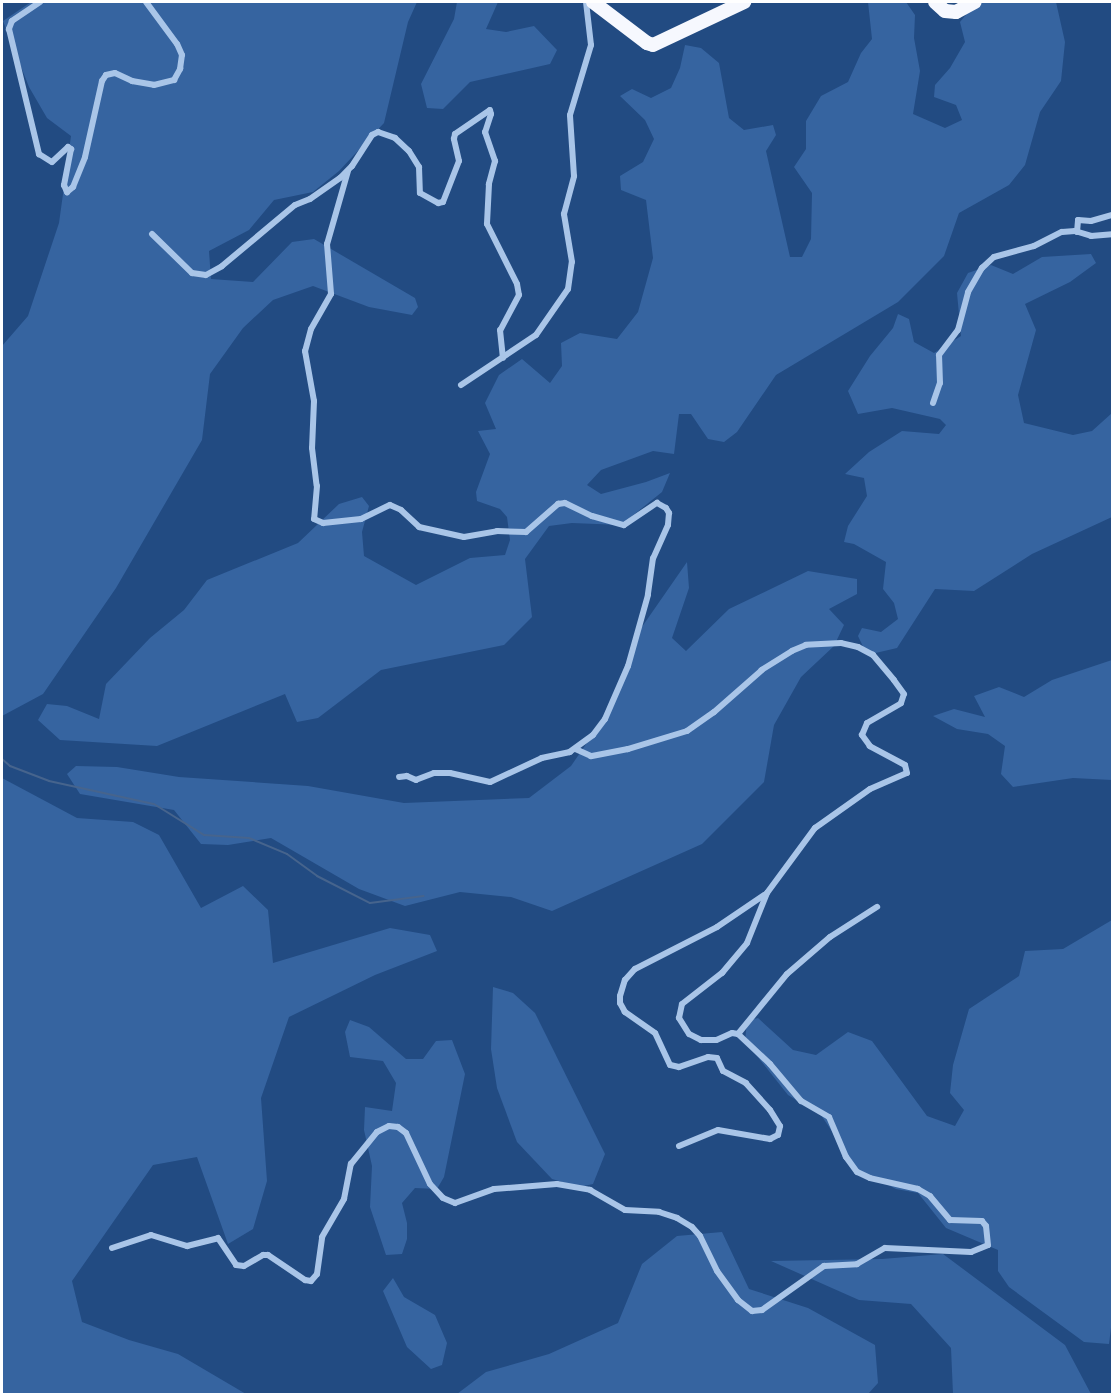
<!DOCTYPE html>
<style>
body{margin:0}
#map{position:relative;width:1114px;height:1396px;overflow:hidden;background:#224b82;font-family:"Exo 2",sans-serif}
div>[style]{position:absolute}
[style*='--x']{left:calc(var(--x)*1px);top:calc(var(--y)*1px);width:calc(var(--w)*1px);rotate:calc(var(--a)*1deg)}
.green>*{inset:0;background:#3664a0}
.stream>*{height:2px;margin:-1px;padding:0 1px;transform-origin:1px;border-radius:1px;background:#46648d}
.minor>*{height:6px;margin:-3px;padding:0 3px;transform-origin:3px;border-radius:3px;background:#a9c5e8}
.trunk>*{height:14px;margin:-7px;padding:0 7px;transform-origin:7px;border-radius:7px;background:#f6f8fe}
span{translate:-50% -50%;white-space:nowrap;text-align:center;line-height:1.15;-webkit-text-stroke:6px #224b82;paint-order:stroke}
.frame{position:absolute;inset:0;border:3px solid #fff;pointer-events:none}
</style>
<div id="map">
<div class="green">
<div style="clip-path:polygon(31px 2px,417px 2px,408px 22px,384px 123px,339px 171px,313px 192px,274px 200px,249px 230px,209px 251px,211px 279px,253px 282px,292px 242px,314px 239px,415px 298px,418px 307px,412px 315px,369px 307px,313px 286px,273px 300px,243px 328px,210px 374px,202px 440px,116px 588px,43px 694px,2px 716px,2px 346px,28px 316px,59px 223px,71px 136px,47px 118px,29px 87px,3px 21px)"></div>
<div style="clip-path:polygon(457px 2px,498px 2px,486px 29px,506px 32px,534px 26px,557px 50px,550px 64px,470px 82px,443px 109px,427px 108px,421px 84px,454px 19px)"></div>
<div style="clip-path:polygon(868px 2px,906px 2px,915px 15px,914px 38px,920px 71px,913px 114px,945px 128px,962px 120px,956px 105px,934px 97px,935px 85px,950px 68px,965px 42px,960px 22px,973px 6px,977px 2px,1056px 2px,1065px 42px,1061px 81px,1040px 112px,1025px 165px,1009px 185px,959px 213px,944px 256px,898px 302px,776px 375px,737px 432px,724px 442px,708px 439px,691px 414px,679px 414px,674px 454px,653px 451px,601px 470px,587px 485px,601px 494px,646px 482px,670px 473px,662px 492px,621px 525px,572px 523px,549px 526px,525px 559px,532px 617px,504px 645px,381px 670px,318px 718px,297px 722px,285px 694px,157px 746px,60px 740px,38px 720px,47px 704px,67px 706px,99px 719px,106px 684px,150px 638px,184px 610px,207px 580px,298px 543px,339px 504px,362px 497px,369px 506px,362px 532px,364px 556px,416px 585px,470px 558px,505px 555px,510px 540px,507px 517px,500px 509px,477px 501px,476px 492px,490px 454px,478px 431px,496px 429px,485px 403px,499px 375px,522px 359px,550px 383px,562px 366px,561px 343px,580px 333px,617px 339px,638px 312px,653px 258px,646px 200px,621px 190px,620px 176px,643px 162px,654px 139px,645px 120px,620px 96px,632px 89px,651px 98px,671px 88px,680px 68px,685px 45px,701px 48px,719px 63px,729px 118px,744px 130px,773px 125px,776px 135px,766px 151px,790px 257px,802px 257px,811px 239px,812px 193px,794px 167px,806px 149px,806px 121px,821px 96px,848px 82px,861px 53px,872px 39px)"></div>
<div style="clip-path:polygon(1091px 254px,1096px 263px,1070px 282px,1025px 304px,1036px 330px,1018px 395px,1024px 423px,1073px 435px,1092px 431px,1112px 413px,1112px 517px,1032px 554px,974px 591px,935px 589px,897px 648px,867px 655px,858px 636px,862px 628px,881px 632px,898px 619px,894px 603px,883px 589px,886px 562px,854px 544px,844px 542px,848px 526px,867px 496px,864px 478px,845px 474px,869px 452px,902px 431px,939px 434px,946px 425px,940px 419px,892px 408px,858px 414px,848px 391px,870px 356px,893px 328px,898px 314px,909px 319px,914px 342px,934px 353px,961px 336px,957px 293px,968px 273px,991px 265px,1013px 274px,1042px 257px)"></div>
<div style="clip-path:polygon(687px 562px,689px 588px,672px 638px,686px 651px,729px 609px,808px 571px,857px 579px,857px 594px,829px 609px,844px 625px,834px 646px,801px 677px,774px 725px,764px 782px,702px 844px,552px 911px,511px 897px,460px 892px,405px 906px,359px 889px,271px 838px,228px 845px,201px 844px,174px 810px,80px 794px,67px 774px,76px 766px,117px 767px,179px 777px,308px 786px,404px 803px,529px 798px,571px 766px,604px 718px,628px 672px,637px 634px)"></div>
<div style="clip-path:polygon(1112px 660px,1112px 780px,1073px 778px,1013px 787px,1001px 774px,1005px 746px,988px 734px,957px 729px,933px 716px,954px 709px,985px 717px,974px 696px,999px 687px,1024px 697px,1052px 680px)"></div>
<div style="clip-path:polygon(2px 778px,77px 818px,133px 822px,159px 835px,201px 908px,243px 886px,268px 910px,273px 963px,390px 928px,430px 935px,437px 951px,375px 975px,289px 1017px,261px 1098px,267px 1181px,253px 1229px,228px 1244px,197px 1157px,153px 1165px,72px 1281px,82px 1322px,129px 1340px,178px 1354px,246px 1394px,2px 1394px)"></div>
<div style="clip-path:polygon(1112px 920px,1112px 1320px,1109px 1344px,1084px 1342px,1009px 1287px,998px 1271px,998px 1250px,946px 1228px,918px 1193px,896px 1189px,857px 1169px,821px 1115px,788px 1095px,745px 1041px,747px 1021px,758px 1018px,793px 1050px,816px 1055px,848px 1032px,872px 1041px,927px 1116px,955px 1126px,964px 1110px,950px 1093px,953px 1065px,969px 1009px,1019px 976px,1025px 951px,1063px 949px)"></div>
<div style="clip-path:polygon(493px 987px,513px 993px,535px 1013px,605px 1154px,593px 1184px,579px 1187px,552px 1179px,517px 1142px,497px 1088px,491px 1049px)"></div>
<div style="clip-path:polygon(350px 1020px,369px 1027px,406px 1059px,423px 1059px,436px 1041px,452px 1040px,465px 1074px,444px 1177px,437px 1189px,415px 1188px,402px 1203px,407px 1223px,407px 1239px,402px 1254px,386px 1255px,370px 1207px,372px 1166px,364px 1130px,365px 1107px,392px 1111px,396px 1083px,383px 1061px,350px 1057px,345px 1032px)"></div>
<div style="clip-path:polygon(722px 1232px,749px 1289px,808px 1308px,875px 1345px,878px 1383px,868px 1394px,457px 1394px,486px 1372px,549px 1354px,618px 1323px,642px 1264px,677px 1236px)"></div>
<div style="clip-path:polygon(943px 1254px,1065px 1345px,1091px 1394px,953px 1394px,951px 1348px,911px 1304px,859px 1300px,771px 1261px,882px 1259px)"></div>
<div style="clip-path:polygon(393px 1278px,404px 1297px,435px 1315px,447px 1343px,442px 1365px,431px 1369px,407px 1347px,383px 1291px)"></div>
</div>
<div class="stream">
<div style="--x:2;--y:759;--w:11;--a:41"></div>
<div style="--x:10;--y:766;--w:42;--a:21"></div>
<div style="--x:49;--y:781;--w:107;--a:12.4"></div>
<div style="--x:154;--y:804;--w:59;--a:31.8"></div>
<div style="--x:204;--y:835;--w:45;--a:3.8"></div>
<div style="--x:249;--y:838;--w:41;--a:22.8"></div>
<div style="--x:287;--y:854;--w:37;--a:36"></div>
<div style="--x:317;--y:876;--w:59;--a:27"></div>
<div style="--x:370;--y:903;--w:54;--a:-7.4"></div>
</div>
<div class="minor">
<div style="--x:40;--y:2;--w:34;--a:146"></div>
<div style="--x:12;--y:21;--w:9;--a:111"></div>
<div style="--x:9;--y:29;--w:129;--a:76.5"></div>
<div style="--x:39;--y:154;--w:15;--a:32"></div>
<div style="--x:52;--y:162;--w:22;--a:-43"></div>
<div style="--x:68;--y:147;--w:4;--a:34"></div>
<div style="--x:71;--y:149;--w:37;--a:101"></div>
<div style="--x:64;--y:185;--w:8;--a:67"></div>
<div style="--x:67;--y:192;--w:8;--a:-40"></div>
<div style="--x:73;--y:187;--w:32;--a:-68"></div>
<div style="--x:85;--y:157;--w:78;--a:-77.4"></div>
<div style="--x:102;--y:81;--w:7;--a:-56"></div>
<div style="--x:106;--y:75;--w:9;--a:-13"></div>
<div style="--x:115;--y:73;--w:19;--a:25"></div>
<div style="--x:132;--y:81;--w:22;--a:10"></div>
<div style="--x:154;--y:85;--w:21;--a:-14"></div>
<div style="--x:174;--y:80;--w:13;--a:-61"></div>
<div style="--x:180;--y:69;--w:14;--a:-82"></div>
<div style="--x:182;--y:55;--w:12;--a:-114"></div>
<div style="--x:177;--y:44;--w:52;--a:-126.4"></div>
<div style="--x:348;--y:171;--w:76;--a:106"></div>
<div style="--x:327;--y:244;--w:50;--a:85.4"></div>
<div style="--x:331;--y:294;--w:40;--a:119.7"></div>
<div style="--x:311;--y:329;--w:23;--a:105"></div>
<div style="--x:305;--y:351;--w:51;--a:79.8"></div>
<div style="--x:314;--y:401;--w:47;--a:92.4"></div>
<div style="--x:312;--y:448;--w:38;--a:83"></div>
<div style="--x:317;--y:486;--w:33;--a:95"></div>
<div style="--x:314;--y:519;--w:10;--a:24"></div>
<div style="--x:323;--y:523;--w:38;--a:-6"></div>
<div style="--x:361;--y:519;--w:32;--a:-26"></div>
<div style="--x:390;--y:505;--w:12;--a:24"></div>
<div style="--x:401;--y:510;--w:25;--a:43"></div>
<div style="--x:419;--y:527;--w:46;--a:12.5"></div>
<div style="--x:464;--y:537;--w:34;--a:-10"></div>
<div style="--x:497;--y:531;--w:29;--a:2"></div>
<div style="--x:526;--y:532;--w:43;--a:-41.2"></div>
<div style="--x:558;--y:504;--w:7;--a:-8"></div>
<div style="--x:565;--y:503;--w:30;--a:26"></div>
<div style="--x:592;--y:516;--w:33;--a:16"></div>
<div style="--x:624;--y:525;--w:40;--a:-34"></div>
<div style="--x:657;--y:503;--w:10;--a:29"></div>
<div style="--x:666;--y:508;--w:6;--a:59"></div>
<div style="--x:669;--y:513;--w:12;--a:95"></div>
<div style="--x:668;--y:525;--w:36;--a:114"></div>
<div style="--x:653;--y:558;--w:37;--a:98"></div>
<div style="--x:648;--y:595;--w:74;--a:105.7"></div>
<div style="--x:628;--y:666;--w:58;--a:113.5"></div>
<div style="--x:605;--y:719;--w:20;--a:127"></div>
<div style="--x:593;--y:735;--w:29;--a:144"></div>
<div style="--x:570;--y:752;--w:29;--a:168"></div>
<div style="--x:542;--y:758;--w:57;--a:155.2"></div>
<div style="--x:490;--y:782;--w:41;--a:-167.3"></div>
<div style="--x:450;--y:773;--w:16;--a:180"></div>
<div style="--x:434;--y:773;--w:19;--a:159"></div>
<div style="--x:416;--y:780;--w:10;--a:-156"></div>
<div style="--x:407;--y:776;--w:8;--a:173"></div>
<div style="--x:1077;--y:232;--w:12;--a:-85"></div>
<div style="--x:1078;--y:220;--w:13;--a:4"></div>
<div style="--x:1091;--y:221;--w:22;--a:-16"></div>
<div style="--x:152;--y:234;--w:56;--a:44.3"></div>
<div style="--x:192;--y:273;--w:14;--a:8"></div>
<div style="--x:206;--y:275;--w:18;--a:-29"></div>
<div style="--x:222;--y:266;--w:95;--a:-39.9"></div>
<div style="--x:295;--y:205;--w:16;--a:-22"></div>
<div style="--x:310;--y:199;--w:37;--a:-35"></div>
<div style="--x:340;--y:178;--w:17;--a:-45"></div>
<div style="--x:352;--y:166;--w:37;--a:-57"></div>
<div style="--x:372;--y:135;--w:7;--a:-27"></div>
<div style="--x:378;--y:132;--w:18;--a:19"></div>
<div style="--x:395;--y:138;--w:19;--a:43"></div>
<div style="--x:409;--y:151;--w:19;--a:58"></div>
<div style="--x:419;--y:167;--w:26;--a:88"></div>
<div style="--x:420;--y:193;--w:21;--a:29"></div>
<div style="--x:438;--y:203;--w:5;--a:-11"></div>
<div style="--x:443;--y:202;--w:44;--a:-68.7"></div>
<div style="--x:459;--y:161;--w:23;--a:-103"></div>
<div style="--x:454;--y:139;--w:5;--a:-79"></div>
<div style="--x:455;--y:134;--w:42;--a:-34.4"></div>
<div style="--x:490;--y:110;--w:4;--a:76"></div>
<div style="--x:491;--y:114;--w:19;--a:108"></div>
<div style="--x:485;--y:132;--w:31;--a:71"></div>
<div style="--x:495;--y:161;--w:24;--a:105"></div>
<div style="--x:489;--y:184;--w:40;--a:92.9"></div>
<div style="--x:487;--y:224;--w:67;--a:63.4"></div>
<div style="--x:517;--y:284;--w:11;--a:80"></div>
<div style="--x:519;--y:295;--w:40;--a:118"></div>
<div style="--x:500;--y:330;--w:28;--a:84"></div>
<div style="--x:461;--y:385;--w:90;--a:-33.7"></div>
<div style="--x:536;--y:335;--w:56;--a:-55.2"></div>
<div style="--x:568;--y:289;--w:27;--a:-82"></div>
<div style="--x:572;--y:262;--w:49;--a:-99.5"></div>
<div style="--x:564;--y:214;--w:39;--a:-75"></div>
<div style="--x:574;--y:176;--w:61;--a:-93.8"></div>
<div style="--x:570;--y:115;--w:73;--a:-73.3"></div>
<div style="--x:591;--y:45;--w:43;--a:-96.6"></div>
<div style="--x:933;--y:403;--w:21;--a:-71"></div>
<div style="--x:940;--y:383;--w:28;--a:-92"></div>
<div style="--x:939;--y:355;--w:31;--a:-53"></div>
<div style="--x:958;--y:330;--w:39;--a:-75"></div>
<div style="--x:968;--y:292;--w:28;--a:-60"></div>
<div style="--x:982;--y:268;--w:16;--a:-43"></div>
<div style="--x:994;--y:257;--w:41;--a:-15.4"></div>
<div style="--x:1034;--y:246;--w:31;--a:-27"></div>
<div style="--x:1062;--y:232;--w:13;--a:-4"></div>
<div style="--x:1075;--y:231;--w:17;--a:17"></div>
<div style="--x:1091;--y:236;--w:21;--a:-5"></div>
<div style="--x:738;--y:1034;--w:77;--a:-50.8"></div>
<div style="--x:787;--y:974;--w:57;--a:-40.7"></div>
<div style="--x:830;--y:937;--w:56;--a:-32.6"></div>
<div style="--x:679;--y:1146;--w:42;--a:-22.3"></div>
<div style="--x:718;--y:1130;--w:53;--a:9.8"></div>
<div style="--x:770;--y:1139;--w:9;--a:-27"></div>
<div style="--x:778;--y:1135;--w:9;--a:-77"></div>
<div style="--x:780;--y:1126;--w:19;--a:-122"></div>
<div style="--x:770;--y:1110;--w:36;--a:-132"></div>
<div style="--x:746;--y:1083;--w:26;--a:-152"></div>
<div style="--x:723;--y:1071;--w:14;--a:-115"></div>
<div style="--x:717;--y:1058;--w:9;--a:-174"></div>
<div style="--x:708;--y:1057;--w:31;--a:161"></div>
<div style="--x:679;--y:1067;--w:9;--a:-167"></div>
<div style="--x:670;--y:1065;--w:35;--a:-115"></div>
<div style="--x:655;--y:1033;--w:37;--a:-145"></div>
<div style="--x:625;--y:1012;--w:10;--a:-119"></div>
<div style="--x:620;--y:1003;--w:7;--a:-90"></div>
<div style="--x:620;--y:996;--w:17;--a:-73"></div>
<div style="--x:625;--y:980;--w:15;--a:-48"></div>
<div style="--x:635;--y:969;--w:92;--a:-27.1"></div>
<div style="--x:717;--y:927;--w:57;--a:-34.2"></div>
<div style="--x:112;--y:1248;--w:41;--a:-18.4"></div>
<div style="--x:151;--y:1235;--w:38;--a:17"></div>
<div style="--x:187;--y:1246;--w:32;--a:-14"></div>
<div style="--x:218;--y:1238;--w:32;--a:56"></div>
<div style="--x:236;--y:1265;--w:8;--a:7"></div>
<div style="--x:244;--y:1266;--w:22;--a:-30"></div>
<div style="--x:263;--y:1255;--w:5;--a:0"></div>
<div style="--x:268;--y:1255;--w:45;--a:34"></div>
<div style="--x:305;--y:1280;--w:6;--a:9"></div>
<div style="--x:311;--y:1281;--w:9;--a:-49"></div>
<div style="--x:317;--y:1274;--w:37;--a:-82"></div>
<div style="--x:322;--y:1237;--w:44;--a:-59.9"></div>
<div style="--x:344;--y:1199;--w:36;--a:-79"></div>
<div style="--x:351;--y:1164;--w:41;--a:-50.9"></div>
<div style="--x:377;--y:1132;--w:13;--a:-27"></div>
<div style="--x:389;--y:1126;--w:9;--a:6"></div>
<div style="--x:398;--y:1127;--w:10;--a:37"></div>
<div style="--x:406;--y:1133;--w:56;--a:64.8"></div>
<div style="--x:430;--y:1184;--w:19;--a:47"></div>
<div style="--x:443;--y:1198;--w:13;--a:23"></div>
<div style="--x:455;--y:1203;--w:41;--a:-19.7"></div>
<div style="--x:494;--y:1189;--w:63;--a:-4.5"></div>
<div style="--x:557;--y:1184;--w:34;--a:10"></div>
<div style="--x:590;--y:1190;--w:40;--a:29.7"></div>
<div style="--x:625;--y:1210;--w:34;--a:3"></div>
<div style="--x:659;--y:1212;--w:19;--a:18"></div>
<div style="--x:677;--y:1218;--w:17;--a:31"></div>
<div style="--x:692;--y:1227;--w:12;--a:48"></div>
<div style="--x:700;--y:1236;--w:39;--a:64"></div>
<div style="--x:717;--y:1271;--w:36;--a:54"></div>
<div style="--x:738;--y:1300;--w:18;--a:38"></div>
<div style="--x:752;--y:1311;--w:10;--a:-6"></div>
<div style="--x:762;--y:1310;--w:76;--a:-35.4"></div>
<div style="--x:824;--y:1266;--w:33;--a:-3"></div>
<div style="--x:857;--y:1264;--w:32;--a:-30"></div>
<div style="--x:885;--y:1248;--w:86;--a:2.7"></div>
<div style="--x:971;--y:1252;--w:18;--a:-22"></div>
<div style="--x:988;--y:1245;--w:19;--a:-96"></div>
<div style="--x:986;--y:1226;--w:6;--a:-129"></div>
<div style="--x:982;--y:1221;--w:32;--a:-178"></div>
<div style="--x:950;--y:1220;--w:31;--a:-130"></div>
<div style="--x:930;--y:1196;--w:14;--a:-150"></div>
<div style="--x:918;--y:1189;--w:49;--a:-167.1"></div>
<div style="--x:870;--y:1178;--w:14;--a:-155"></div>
<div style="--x:857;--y:1172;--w:19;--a:-126"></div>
<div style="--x:846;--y:1157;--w:43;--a:-113"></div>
<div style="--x:829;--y:1117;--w:32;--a:-150"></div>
<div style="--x:801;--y:1101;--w:48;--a:-130"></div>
<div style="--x:770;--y:1064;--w:44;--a:-136.8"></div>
<div style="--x:738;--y:1034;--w:6;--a:-171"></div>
<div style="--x:732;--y:1033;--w:17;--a:156"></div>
<div style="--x:716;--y:1040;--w:15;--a:180"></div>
<div style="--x:701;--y:1040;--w:13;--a:-153"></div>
<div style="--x:689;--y:1034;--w:19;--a:-122"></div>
<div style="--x:679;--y:1018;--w:14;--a:-78"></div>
<div style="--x:682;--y:1004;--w:51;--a:-37.8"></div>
<div style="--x:722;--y:973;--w:39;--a:-50"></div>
<div style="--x:747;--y:943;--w:54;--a:-68.2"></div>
<div style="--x:767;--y:893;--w:81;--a:-53.6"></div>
<div style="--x:815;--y:828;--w:67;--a:-35.3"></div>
<div style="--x:870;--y:789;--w:40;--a:-23.4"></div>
<div style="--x:907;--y:773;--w:8;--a:-104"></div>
<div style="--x:905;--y:765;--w:40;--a:-152"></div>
<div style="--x:870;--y:746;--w:14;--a:-126"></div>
<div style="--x:862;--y:735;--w:13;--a:-67"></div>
<div style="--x:867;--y:723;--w:39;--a:-30"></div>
<div style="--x:901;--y:703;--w:9;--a:-72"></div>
<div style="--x:904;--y:694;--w:17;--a:-126"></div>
<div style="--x:894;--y:680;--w:33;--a:-130"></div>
<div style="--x:873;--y:655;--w:17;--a:-152"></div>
<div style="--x:858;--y:647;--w:17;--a:-167"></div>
<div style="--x:841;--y:643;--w:35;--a:177"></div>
<div style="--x:806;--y:645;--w:15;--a:157"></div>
<div style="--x:792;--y:651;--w:36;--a:148"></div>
<div style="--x:762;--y:670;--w:64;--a:138.8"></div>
<div style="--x:714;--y:712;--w:33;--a:145"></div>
<div style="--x:687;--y:731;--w:62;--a:163"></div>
<div style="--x:628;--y:749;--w:38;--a:169"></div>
<div style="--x:591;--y:756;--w:17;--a:-156"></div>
</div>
<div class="trunk">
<div style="--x:593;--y:2;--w:68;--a:37.2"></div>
<div style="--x:647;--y:43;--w:6;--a:18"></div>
<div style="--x:653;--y:45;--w:101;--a:-25.3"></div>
<div style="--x:935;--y:2;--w:13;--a:42"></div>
<div style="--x:945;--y:11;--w:11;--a:5"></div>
<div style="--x:956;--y:12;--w:21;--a:-28"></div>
</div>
<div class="frame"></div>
</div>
